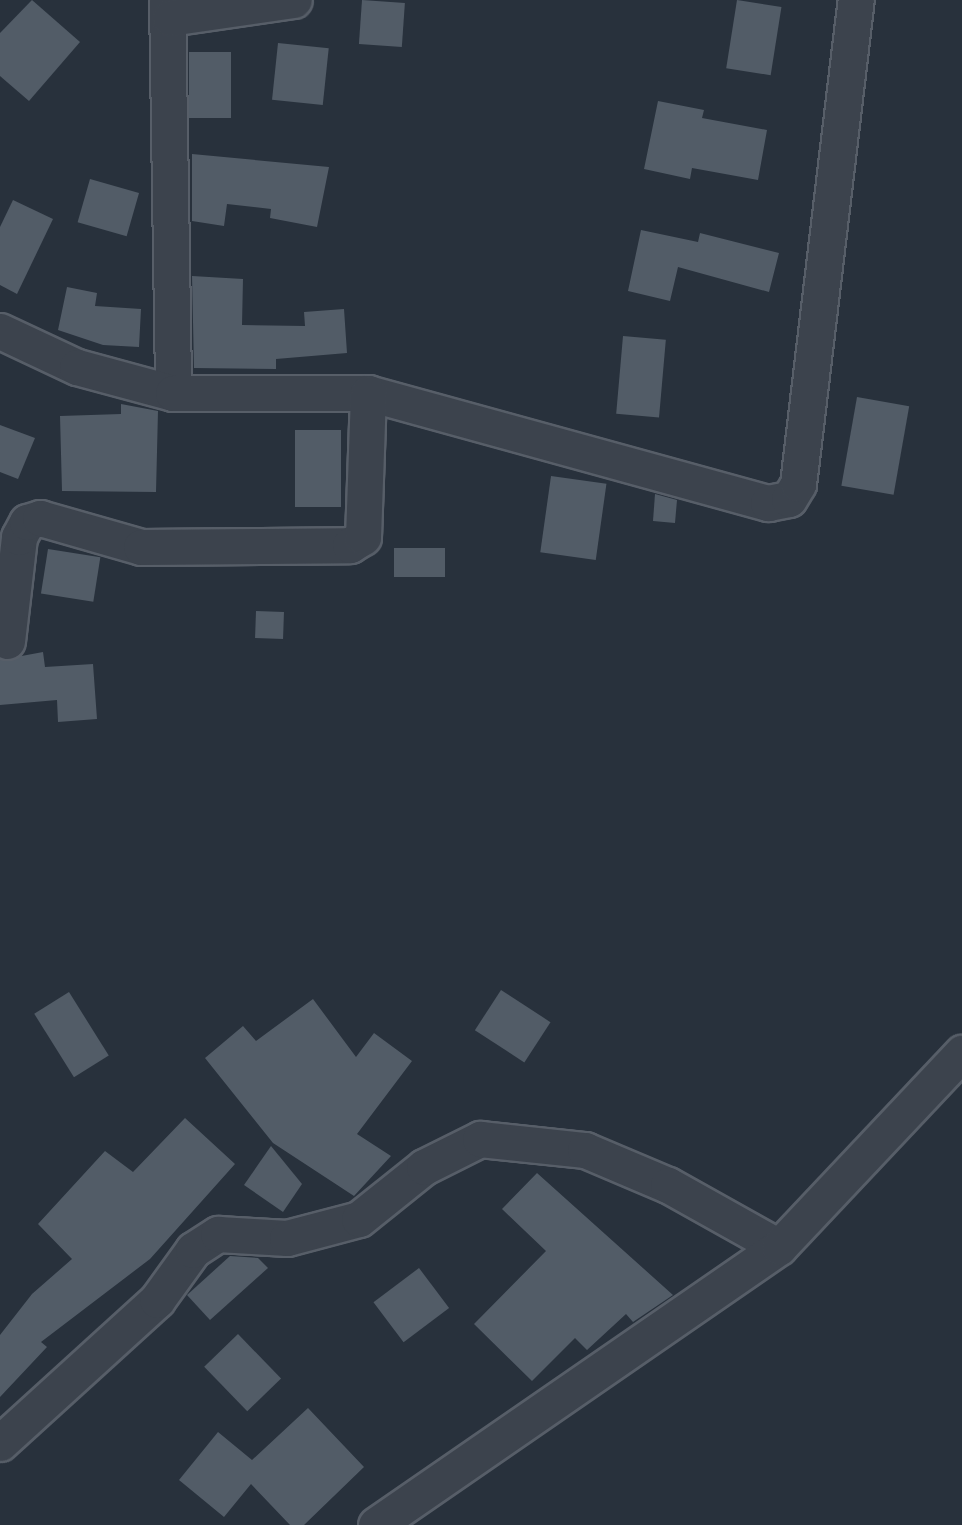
<!DOCTYPE html>
<style>
body{margin:0}
#map{position:relative;width:962px;height:1525px;overflow:hidden;background:#28313c;font-family:Cabin,sans-serif}
div>[style]{position:absolute}
[style*='--x']{left:calc(var(--x)*1px);top:calc(var(--y)*1px);width:calc(var(--w)*1px);rotate:calc(var(--a)*1deg)}
.building>*{inset:0;background:#525c67;transform-origin:0 0}
.roads{filter:drop-shadow(2px 0 #575e68) drop-shadow(-2px 0 #575e68) drop-shadow(0 2px #575e68) drop-shadow(0 -2px #575e68)}
.minor>*{height:35px;margin:-17.5px;padding:0 17.5px;transform-origin:17.5px;border-radius:17.5px;background:#3c434d}
span{translate:-50% -50%;white-space:nowrap;text-align:center;line-height:1.15;-webkit-text-stroke:10px #202832;paint-order:stroke}
</style>
<div id="map">
<div class="building">
<div style="clip-path:polygon(32px 0,80px 42px,29px 101px,0 76px,0 33px)"></div>
<div style="left:362px;top:0;width:43px;height:44px;rotate:4deg"></div>
<div style="left:737px;top:0;width:45px;height:69px;rotate:9deg"></div>
<div style="left:278px;top:43px;width:51px;height:57px;rotate:6deg"></div>
<div style="left:189px;top:52px;width:42px;height:66px"></div>
<div style="clip-path:polygon(658px 101px,704px 110px,702px 118px,767px 130px,758px 180px,692px 168px,690px 179px,644px 169px)"></div>
<div style="clip-path:polygon(192px 154px,329px 167px,317px 227px,270px 218px,271px 209px,227px 204px,224px 226px,192px 221px)"></div>
<div style="left:90px;top:179px;width:51px;height:45px;rotate:16deg"></div>
<div style="clip-path:polygon(13px 200px,53px 219px,17px 294px,0 285px,0 227px)"></div>
<div style="clip-path:polygon(641px 230px,698px 242px,700px 233px,779px 253px,769px 292px,678px 267px,670px 301px,628px 291px)"></div>
<div style="clip-path:polygon(192px 276px,243px 279px,242px 325px,305px 326px,304px 312px,344px 309px,347px 353px,276px 359px,276px 369px,194px 368px)"></div>
<div style="clip-path:polygon(67px 287px,97px 293px,95px 306px,141px 309px,139px 347px,103px 345px,58px 330px)"></div>
<div style="left:623px;top:336px;width:43px;height:78px;rotate:5deg"></div>
<div style="left:857px;top:397px;width:53px;height:90px;rotate:10deg"></div>
<div style="clip-path:polygon(121px 404px,158px 411px,156px 492px,62px 491px,60px 416px,121px 414px)"></div>
<div style="clip-path:polygon(0 425px,35px 438px,18px 479px,0 472px)"></div>
<div style="left:295px;top:430px;width:46px;height:77px"></div>
<div style="left:551px;top:476px;width:56px;height:77px;rotate:8deg"></div>
<div style="clip-path:polygon(655px 494px,677px 500px,675px 523px,653px 521px)"></div>
<div style="left:394px;top:548px;width:51px;height:29px"></div>
<div style="left:48px;top:549px;width:53px;height:45px;rotate:9deg"></div>
<div style="left:256px;top:611px;width:28px;height:27px;rotate:2deg"></div>
<div style="clip-path:polygon(43px 652px,45px 667px,93px 664px,97px 719px,58px 722px,57px 700px,0 705px,0 660px)"></div>
<div style="left:501px;top:990px;width:59px;height:48px;rotate:33deg"></div>
<div style="left:69px;top:992px;width:75px;height:41px;rotate:58deg"></div>
<div style="clip-path:polygon(313px 999px,356px 1057px,374px 1033px,412px 1061px,357px 1134px,391px 1156px,354px 1196px,273px 1143px,205px 1058px,243px 1026px,256px 1041px)"></div>
<div style="clip-path:polygon(185px 1118px,235px 1164px,150px 1259px,41px 1342px,47px 1347px,0 1397px,0 1335px,32px 1294px,72px 1259px,38px 1224px,105px 1151px,133px 1172px)"></div>
<div style="clip-path:polygon(271px 1146px,302px 1184px,283px 1212px,244px 1185px)"></div>
<div style="clip-path:polygon(537px 1173px,673px 1295px,633px 1322px,626px 1314px,587px 1350px,575px 1338px,532px 1381px,474px 1324px,546px 1251px,502px 1209px)"></div>
<div style="clip-path:polygon(230px 1256px,258px 1258px,268px 1268px,210px 1320px,187px 1295px)"></div>
<div style="left:419px;top:1268px;width:50px;height:57px;rotate:53deg"></div>
<div style="left:238px;top:1334px;width:62px;height:47px;rotate:46deg"></div>
<div style="clip-path:polygon(308px 1408px,364px 1467px,304px 1525px,290px 1525px,251px 1484px,224px 1517px,179px 1480px,218px 1432px,252px 1460px)"></div>
</div>
<div class="roads">
<div class="minor">
<div style="--x:167;--y:0;--w:393;--a:89.1"></div>
<div style="--x:170;--y:18;--w:125;--a:-8.3"></div>
<div style="--x:0;--y:331;--w:85;--a:25.1"></div>
<div style="--x:77;--y:367;--w:99;--a:15.2"></div>
<div style="--x:173;--y:393;--w:195;--a:0"></div>
<div style="--x:368;--y:393;--w:415;--a:15.4"></div>
<div style="--x:768;--y:503;--w:21;--a:-11"></div>
<div style="--x:789;--y:499;--w:17;--a:-59"></div>
<div style="--x:798;--y:484;--w:487;--a:-83.2"></div>
<div style="--x:7;--y:641;--w:105;--a:-83.4"></div>
<div style="--x:19;--y:537;--w:17;--a:-62"></div>
<div style="--x:27;--y:522;--w:14;--a:-17"></div>
<div style="--x:40;--y:518;--w:105;--a:16"></div>
<div style="--x:141;--y:547;--w:209;--a:-0.5"></div>
<div style="--x:350;--y:545;--w:15;--a:-32"></div>
<div style="--x:363;--y:537;--w:144;--a:-88"></div>
<div style="--x:0;--y:1443;--w:212;--a:-42.3"></div>
<div style="--x:157;--y:1300;--w:62;--a:-54.2"></div>
<div style="--x:193;--y:1250;--w:30;--a:-33"></div>
<div style="--x:218;--y:1234;--w:69;--a:3.3"></div>
<div style="--x:287;--y:1238;--w:74;--a:-14.8"></div>
<div style="--x:359;--y:1219;--w:83;--a:-38.7"></div>
<div style="--x:424;--y:1167;--w:63;--a:-26.6"></div>
<div style="--x:480;--y:1139;--w:106;--a:6"></div>
<div style="--x:585;--y:1150;--w:90;--a:22.9"></div>
<div style="--x:668;--y:1185;--w:127;--a:29.2"></div>
<div style="--x:376;--y:1525;--w:490;--a:-34.6"></div>
<div style="--x:779;--y:1247;--w:267;--a:-46.7"></div>
</div>
</div>
</div>
